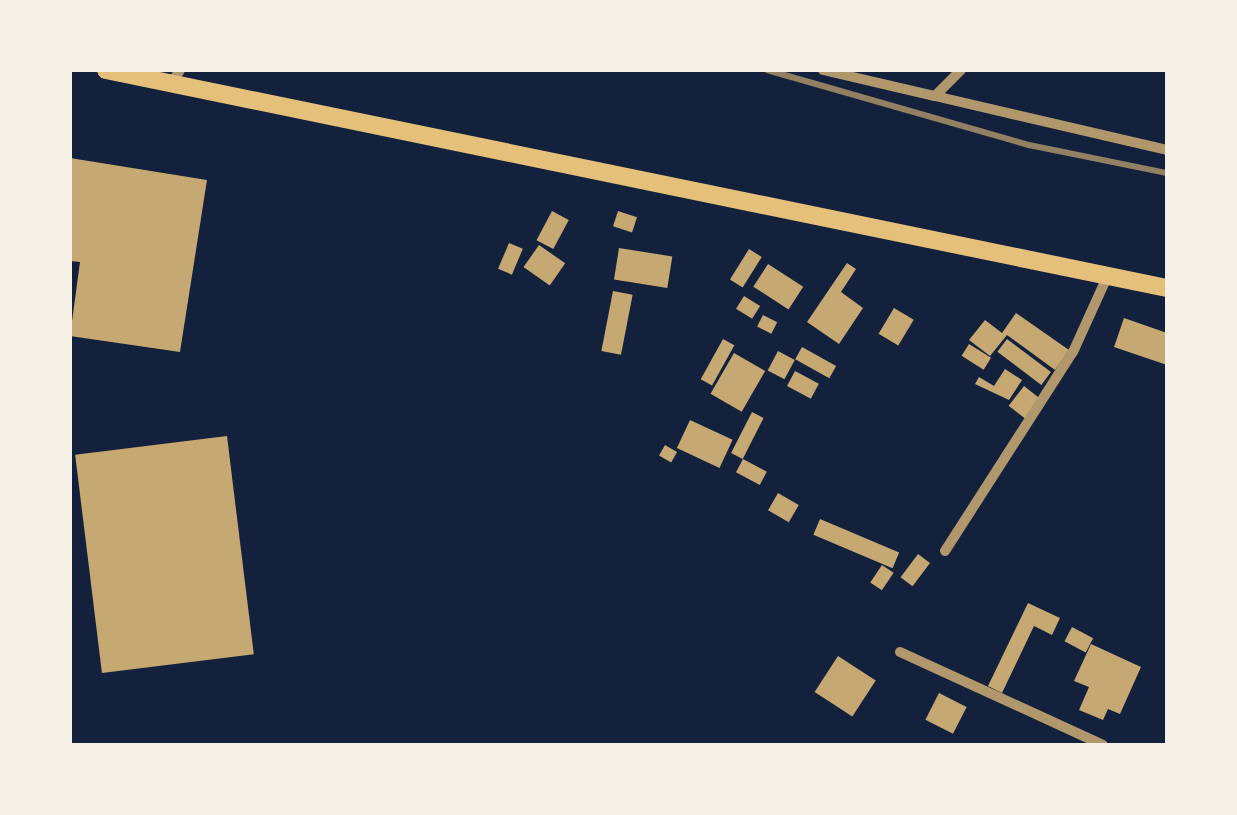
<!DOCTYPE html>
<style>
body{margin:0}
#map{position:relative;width:1237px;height:815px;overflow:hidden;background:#14213d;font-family:"Source Sans 3",sans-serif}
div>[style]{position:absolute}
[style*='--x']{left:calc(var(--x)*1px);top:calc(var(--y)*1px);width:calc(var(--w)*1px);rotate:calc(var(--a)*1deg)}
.building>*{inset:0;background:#c6a872;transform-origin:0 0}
.minor>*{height:10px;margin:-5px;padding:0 5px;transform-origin:5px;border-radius:5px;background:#b1986c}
.secondary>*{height:18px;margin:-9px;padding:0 9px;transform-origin:9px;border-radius:9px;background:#e5c07b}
.rail>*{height:6px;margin:-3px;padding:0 3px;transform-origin:3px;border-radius:3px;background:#918062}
span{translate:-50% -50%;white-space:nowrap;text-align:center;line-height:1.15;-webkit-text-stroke:9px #f6f1e7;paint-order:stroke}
.frame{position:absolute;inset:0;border:72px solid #f6f1e7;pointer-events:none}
</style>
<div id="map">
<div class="building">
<div style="clip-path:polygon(70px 158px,207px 180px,180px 352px,70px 336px,80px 262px,70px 261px)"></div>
<div style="left:552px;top:211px;width:19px;height:33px;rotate:28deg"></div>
<div style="left:618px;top:211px;width:20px;height:16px;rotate:18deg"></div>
<div style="left:509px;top:243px;width:15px;height:28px;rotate:23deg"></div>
<div style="left:539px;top:245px;width:32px;height:27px;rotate:35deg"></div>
<div style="left:619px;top:248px;width:54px;height:32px;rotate:9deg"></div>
<div style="left:749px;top:249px;width:15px;height:36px;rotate:32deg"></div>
<div style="clip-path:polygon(847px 263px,856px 269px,841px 292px,863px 308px,839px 344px,807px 322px)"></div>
<div style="left:768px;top:264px;width:42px;height:27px;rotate:33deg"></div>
<div style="left:613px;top:291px;width:20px;height:61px;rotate:11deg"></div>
<div style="left:744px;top:296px;width:19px;height:15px;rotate:32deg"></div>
<div style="left:894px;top:308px;width:23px;height:30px;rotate:31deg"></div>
<div style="clip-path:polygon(1016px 313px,1069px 350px,1055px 370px,1007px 335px,990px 356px,969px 340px,985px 320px,1002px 333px)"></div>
<div style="left:763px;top:315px;width:16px;height:13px;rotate:27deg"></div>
<div style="clip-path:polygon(1124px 318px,1167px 333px,1167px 365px,1114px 347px)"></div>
<div style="left:723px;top:339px;width:13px;height:46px;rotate:29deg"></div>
<div style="left:1007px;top:339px;width:55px;height:16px;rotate:37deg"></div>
<div style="left:969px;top:344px;width:26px;height:14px;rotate:32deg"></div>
<div style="left:802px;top:347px;width:39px;height:14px;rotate:29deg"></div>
<div style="left:778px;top:351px;width:19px;height:22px;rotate:28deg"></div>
<div style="left:734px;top:353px;width:36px;height:47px;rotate:30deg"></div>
<div style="clip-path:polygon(1005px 369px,1022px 380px,1009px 400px,975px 384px,979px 377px,994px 386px)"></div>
<div style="left:795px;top:371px;width:27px;height:17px;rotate:28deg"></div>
<div style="left:1024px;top:386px;width:23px;height:25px;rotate:38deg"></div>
<div style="left:752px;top:412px;width:13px;height:46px;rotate:27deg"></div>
<div style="left:690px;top:420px;width:47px;height:31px;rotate:25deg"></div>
<div style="left:227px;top:436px;width:220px;height:153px;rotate:83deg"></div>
<div style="left:665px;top:445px;width:14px;height:12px;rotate:30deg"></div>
<div style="left:743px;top:459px;width:27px;height:15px;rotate:28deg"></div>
<div style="left:778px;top:493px;width:24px;height:20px;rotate:30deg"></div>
<div style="left:820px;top:519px;width:86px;height:17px;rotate:23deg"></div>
<div style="left:918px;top:554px;width:15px;height:29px;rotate:37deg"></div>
<div style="left:882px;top:565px;width:14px;height:21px;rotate:34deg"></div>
<div style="clip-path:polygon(1028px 603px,1060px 618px,1052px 635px,1034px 626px,1002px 693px,988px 686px)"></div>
<div style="left:1072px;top:627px;width:24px;height:16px;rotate:28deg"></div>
<div style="clip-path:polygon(1091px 644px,1141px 667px,1120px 714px,1108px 709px,1103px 720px,1079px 710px,1089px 687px,1074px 681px)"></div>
<div style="left:838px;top:656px;width:45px;height:43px;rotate:33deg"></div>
<div style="left:939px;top:693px;width:31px;height:30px;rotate:27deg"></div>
</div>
<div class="minor">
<div style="--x:823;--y:70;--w:115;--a:13.1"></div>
<div style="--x:935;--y:96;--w:37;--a:-45"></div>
<div style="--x:171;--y:84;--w:17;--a:-57"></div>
<div style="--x:935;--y:96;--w:238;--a:13.1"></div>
<div style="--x:945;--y:551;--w:237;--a:-57.3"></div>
<div style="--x:1073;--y:352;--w:82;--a:-65.6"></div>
<div style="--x:900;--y:652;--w:223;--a:24.6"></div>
</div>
<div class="secondary">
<div style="--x:106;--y:70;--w:1083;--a:11.61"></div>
</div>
<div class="rail">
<div style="--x:767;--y:70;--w:273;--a:16"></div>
<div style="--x:1029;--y:145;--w:141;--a:11.5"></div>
</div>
<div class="frame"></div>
</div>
